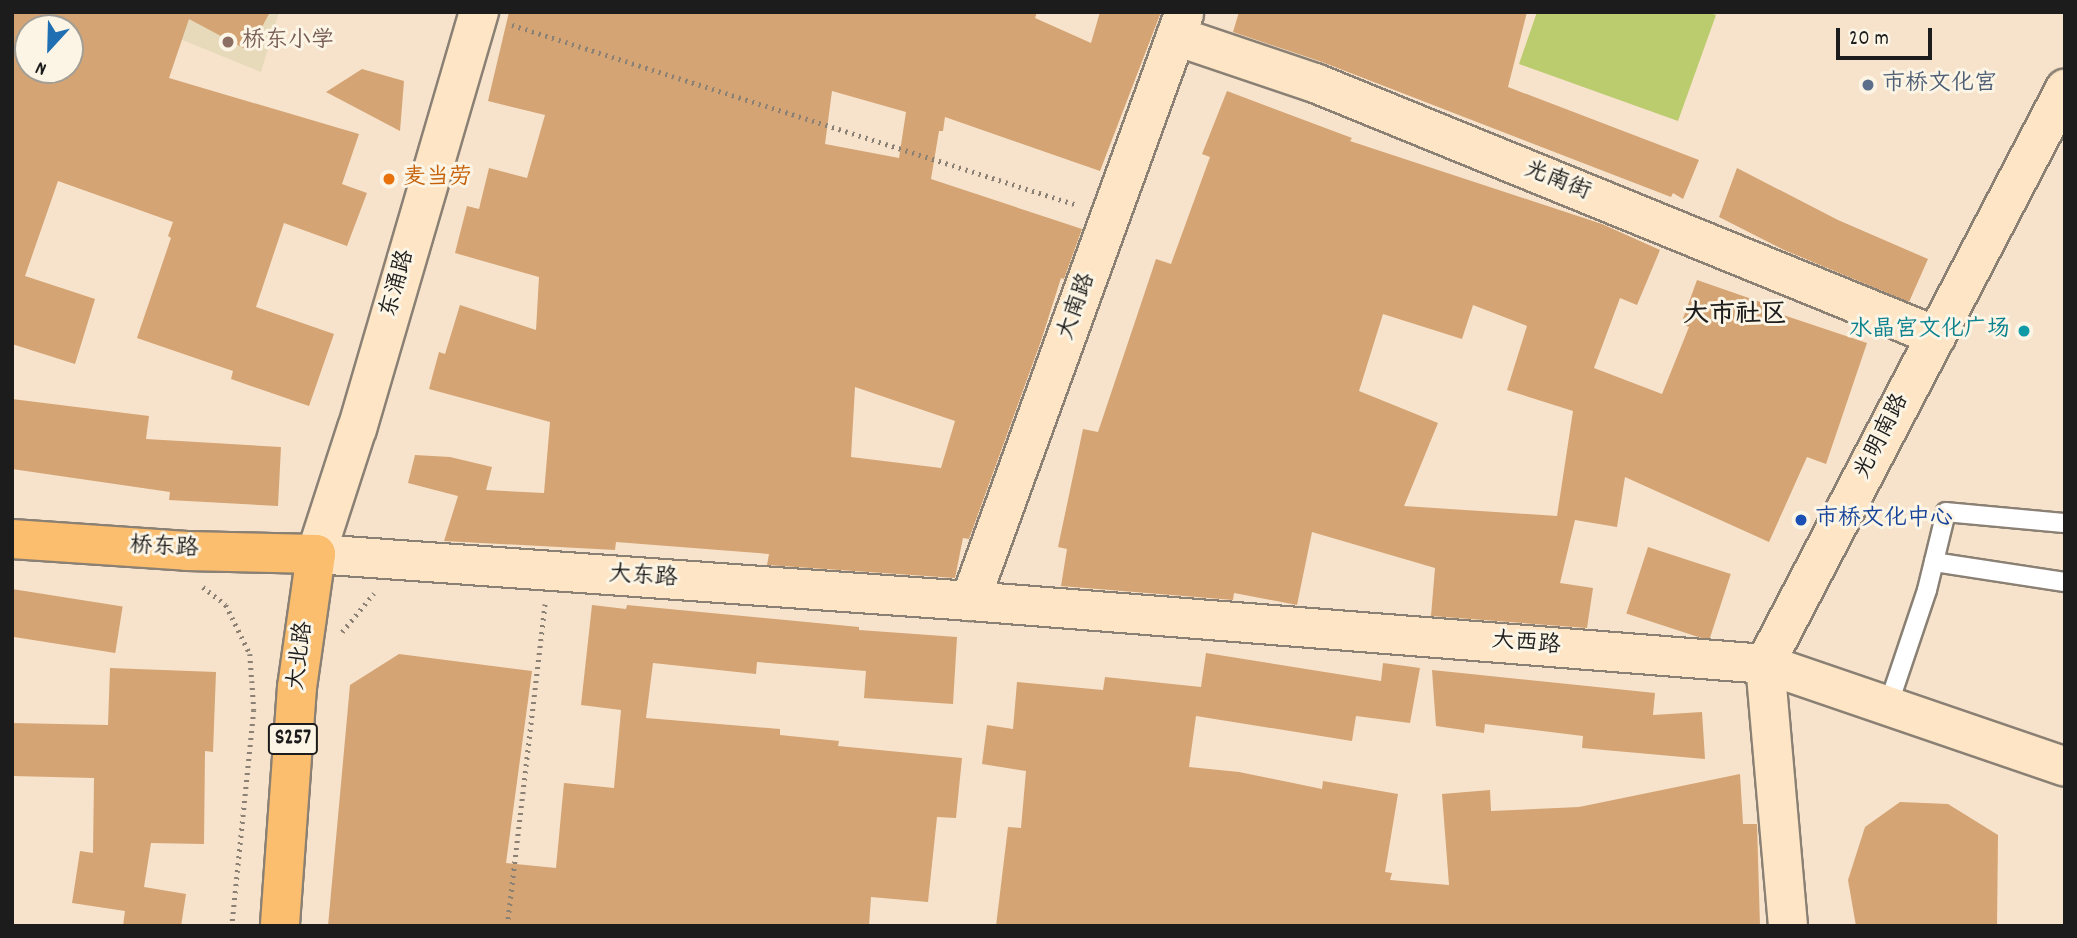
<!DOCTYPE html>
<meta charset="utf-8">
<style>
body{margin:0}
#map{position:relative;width:2077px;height:938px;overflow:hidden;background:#f7e3cb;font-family:Dekko,"LXGW WenKai TC",sans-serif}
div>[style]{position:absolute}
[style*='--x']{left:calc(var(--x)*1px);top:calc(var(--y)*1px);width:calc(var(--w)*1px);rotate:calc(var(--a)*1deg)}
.built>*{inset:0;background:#e7daba}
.green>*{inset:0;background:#bbcc6f}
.building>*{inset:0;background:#d4a474;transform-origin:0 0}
.path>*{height:4.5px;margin-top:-2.25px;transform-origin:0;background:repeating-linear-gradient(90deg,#8a8074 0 2px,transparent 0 7px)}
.roads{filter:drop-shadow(2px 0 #8a8074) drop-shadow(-2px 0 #8a8074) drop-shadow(0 2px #8a8074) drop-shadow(0 -2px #8a8074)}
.lane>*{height:18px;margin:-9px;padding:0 9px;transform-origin:9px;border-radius:9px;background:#fff}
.secondary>*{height:38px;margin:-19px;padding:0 19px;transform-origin:19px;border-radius:19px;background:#fde5c5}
.primary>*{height:38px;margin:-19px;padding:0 19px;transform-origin:19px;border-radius:19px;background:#fbbd6e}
.dots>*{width:19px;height:19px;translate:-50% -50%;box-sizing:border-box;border:4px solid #fcf5e5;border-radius:50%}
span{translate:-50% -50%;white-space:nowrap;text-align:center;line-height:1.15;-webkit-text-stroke:6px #fcf5e5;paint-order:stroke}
.shield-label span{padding:2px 5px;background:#fcf5e5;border:2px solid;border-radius:5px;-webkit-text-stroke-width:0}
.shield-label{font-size:21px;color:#1c1c1c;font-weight:700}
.education-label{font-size:23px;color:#785e54}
.left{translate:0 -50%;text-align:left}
.service-label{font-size:23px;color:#4e5e75}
.food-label{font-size:23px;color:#c56008}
.street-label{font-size:23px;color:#1c1c1c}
.culture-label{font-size:23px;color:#0d838f}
.right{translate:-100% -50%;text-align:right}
.transit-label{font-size:23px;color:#164399}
.quarter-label{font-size:26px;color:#1c1c1c;font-weight:700}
.frame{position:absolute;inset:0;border:14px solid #1c1c1c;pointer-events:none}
.north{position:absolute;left:14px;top:14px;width:70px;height:70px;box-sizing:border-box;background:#fcf5e5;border:2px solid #a29e95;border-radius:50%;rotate:202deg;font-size:19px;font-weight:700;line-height:28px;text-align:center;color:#1c1c1c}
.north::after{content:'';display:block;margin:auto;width:24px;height:32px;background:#1f6fb2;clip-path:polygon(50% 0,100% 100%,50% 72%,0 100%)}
.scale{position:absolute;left:1836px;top:28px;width:96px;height:32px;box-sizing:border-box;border:4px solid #1c1c1c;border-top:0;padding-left:9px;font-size:21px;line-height:24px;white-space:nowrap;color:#1c1c1c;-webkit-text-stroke:5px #fcf5e5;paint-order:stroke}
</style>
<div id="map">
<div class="built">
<div style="clip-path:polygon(114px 12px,279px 12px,261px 72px)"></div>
</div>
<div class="green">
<div style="clip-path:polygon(1537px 12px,1707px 12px,1716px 15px,1678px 121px,1519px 64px)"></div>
</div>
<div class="building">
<div style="clip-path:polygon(evenodd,12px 12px,270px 12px,249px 51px,189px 19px,169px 78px,359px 134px,342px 184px,367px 193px,347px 246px,284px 223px,256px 307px,334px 334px,309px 406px,231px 379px,233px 371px,137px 338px,171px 238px,168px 236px,173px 222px,58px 181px,25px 276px,95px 299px,75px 364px,12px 344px,12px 12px,28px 28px,70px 28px,70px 70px,28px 70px,28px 28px)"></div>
<div style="clip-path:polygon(evenodd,509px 12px,1037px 12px,1035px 18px,1091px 43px,1100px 12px,1161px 12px,1100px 171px,945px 117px,943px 131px,939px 131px,931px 179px,1082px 229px,1064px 279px,1061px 278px,1041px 341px,969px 539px,963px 538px,955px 578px,767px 565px,769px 554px,616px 542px,615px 550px,444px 541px,458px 496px,408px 483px,415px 455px,450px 457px,492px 467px,486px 490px,544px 493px,550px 422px,429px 389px,439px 352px,445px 354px,460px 305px,536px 330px,539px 277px,455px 253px,467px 206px,479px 209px,489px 168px,527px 178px,545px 115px,488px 101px,509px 12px,832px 91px,906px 112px,899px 158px,825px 144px,832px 91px,509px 12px,855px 387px,955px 421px,941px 468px,851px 457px,855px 387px)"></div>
<div style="clip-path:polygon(1239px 12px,1527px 12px,1508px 87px,1699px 160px,1683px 199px,1673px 193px,1671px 197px,1322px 62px,1233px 32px)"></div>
<div style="clip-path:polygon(362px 69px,404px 81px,400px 131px,326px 92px)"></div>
<div style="clip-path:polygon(evenodd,1227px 91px,1352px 138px,1350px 141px,1602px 224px,1660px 250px,1637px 305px,1620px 298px,1594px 368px,1662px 394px,1689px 327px,1681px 324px,1697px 280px,1769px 305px,1768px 310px,1867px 343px,1826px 464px,1807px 457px,1769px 542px,1625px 477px,1617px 527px,1575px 520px,1560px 583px,1593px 588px,1587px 628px,1431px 616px,1435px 568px,1312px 532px,1297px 605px,1234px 593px,1233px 600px,1061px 586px,1067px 549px,1058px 547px,1083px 429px,1098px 432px,1156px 259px,1171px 264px,1210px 157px,1202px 154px,1227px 91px,1473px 305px,1527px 326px,1507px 390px,1573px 411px,1557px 516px,1404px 506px,1438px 423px,1359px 391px,1383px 314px,1462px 339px,1473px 305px)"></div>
<div style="clip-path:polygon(1737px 168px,1838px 220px,1928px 259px,1909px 302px,1784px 250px,1719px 217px)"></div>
<div style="clip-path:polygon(12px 399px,149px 416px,146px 439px,281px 447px,278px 506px,169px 500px,170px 492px,12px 469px)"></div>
<div style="left:1648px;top:547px;width:87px;height:70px;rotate:18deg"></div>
<div style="left:12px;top:589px;width:112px;height:47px;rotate:9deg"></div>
<div style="clip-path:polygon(592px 605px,626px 609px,627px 605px,859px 627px,859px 630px,957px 637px,953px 704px,864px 698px,866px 671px,757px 662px,756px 674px,653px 663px,646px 718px,780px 729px,780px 735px,839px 741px,838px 746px,962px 758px,956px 818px,937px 817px,928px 902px,871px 897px,869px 926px,328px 926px,350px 685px,399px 654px,532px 671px,506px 863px,556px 868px,564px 783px,614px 788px,621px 710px,581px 705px)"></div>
<div style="clip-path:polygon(1206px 653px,1381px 681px,1383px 663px,1420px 668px,1410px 723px,1356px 716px,1352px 741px,1196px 716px,1189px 767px,1239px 772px,1322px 789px,1323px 781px,1398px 794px,1385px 872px,1392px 873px,1390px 880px,1449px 885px,1442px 794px,1490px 790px,1491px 811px,1579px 807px,1740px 774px,1743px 824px,1757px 824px,1760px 926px,996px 926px,1008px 827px,1021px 828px,1026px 771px,982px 764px,987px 725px,1013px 729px,1017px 682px,1103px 690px,1105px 677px,1201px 687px)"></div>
<div style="clip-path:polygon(110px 668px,216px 672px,213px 752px,205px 751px,204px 844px,151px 843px,144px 887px,186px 894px,181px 926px,123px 926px,125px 911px,72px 903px,80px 851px,93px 853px,94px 778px,12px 776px,12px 723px,108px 725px)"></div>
<div style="clip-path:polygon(1432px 670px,1655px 693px,1653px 715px,1702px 712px,1705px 759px,1582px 748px,1583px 736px,1485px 724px,1484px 733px,1436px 726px)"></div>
<div style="clip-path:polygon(1900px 802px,1948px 804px,1998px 835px,1997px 926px,1856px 926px,1848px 880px,1865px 827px)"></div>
</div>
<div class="path">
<div style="--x:512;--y:25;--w:593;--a:17.67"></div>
<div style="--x:203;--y:587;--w:29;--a:38"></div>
<div style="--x:226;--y:605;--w:55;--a:63.9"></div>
<div style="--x:250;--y:654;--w:27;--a:86"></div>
<div style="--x:252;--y:681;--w:29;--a:86"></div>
<div style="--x:254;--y:710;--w:217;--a:95.8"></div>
<div style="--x:342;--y:632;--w:50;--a:-50.6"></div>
<div style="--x:507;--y:926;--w:324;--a:-83.3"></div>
</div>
<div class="roads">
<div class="lane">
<div style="--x:1934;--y:562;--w:133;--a:8.7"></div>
<div style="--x:1888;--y:706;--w:122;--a:-71.4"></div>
<div style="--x:1927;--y:590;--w:80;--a:-76.3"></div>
<div style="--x:1946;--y:512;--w:120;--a:5.3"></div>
</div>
<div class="secondary">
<div style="--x:479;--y:12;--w:434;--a:106.3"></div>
<div style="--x:357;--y:428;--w:133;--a:108"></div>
<div style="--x:316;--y:554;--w:656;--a:4.11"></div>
<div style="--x:970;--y:601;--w:797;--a:4.53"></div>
<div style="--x:1765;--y:664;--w:317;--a:18.9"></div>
<div style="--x:1176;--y:36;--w:147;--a:18.7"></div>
<div style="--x:1315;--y:83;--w:671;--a:22.17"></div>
<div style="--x:970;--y:601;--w:625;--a:-69.97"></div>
<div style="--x:1788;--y:926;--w:263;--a:-95"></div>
<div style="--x:1765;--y:664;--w:649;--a:-62.45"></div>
</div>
<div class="primary">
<div style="--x:12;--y:539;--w:175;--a:3.9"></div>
<div style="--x:187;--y:551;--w:129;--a:1.3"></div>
<div style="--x:316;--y:554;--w:134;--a:98.1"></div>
<div style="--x:297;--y:687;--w:240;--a:94.1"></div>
</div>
</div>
<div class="dots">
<div style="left:228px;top:42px;background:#8d6e63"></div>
<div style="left:1868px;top:85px;background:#5c6f8a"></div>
<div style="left:389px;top:179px;background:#e8710a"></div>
<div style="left:2024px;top:331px;background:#0f9aa8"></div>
<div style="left:1801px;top:520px;background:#1a4fb4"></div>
</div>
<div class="shield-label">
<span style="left:293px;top:739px">S257</span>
</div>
<div class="education-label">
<span class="left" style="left:242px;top:42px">桥东小学</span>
</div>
<div class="service-label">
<span class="left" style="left:1882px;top:85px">市桥文化宫</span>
</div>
<div class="food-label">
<span class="left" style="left:403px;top:179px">麦当劳</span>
</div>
<div class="street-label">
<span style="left:1557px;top:182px;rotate:22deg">光南街</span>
<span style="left:399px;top:284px;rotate:-74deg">东涌路</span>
<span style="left:1078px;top:307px;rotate:-70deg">大南路</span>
<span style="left:1883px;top:437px;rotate:-63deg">光明南路</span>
<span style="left:164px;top:549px;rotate:3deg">桥东路</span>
<span style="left:643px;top:578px;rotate:4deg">大东路</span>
<span style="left:1526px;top:645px;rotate:5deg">大西路</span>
<span style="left:302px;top:656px;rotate:-83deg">大北路</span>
</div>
<div class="culture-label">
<span class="right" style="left:2010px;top:331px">水晶宫文化广场</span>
</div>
<div class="transit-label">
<span class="left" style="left:1815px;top:520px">市桥文化中心</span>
</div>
<div class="quarter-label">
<span style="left:1735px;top:316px">大市社区</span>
</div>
<div class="frame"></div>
<div class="north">N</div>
<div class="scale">20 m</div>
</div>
